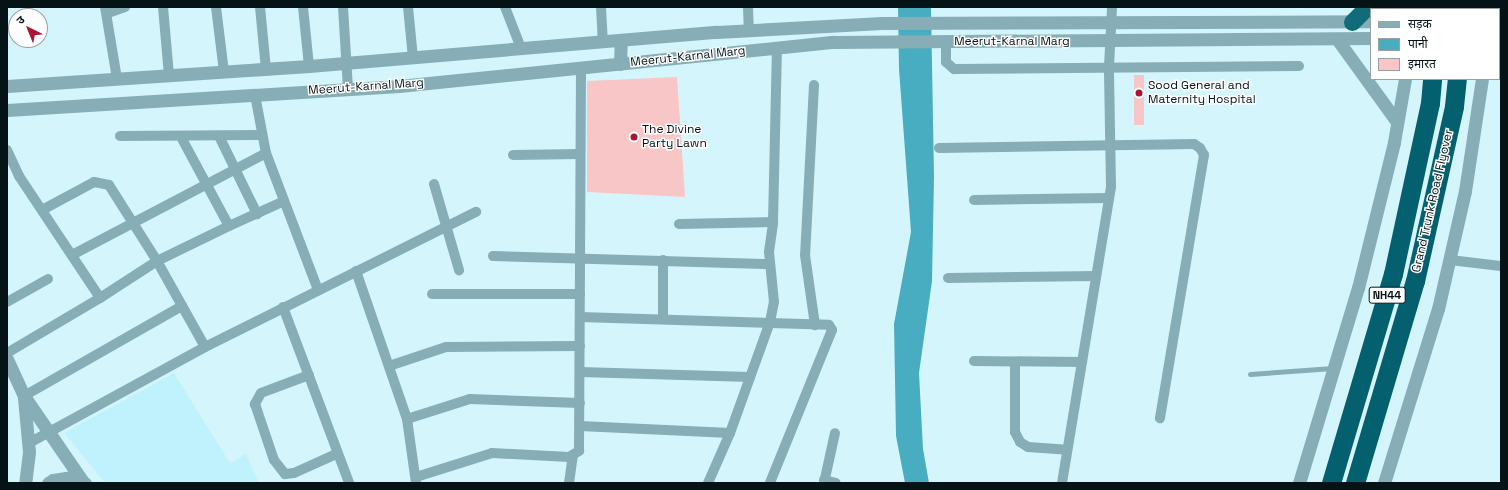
<!DOCTYPE html>
<meta charset="utf-8">
<style>
body{margin:0}
#map{position:relative;width:1508px;height:490px;overflow:hidden;background:#d5f5fd;font-family:"Space Grotesk","Noto Sans Devanagari",sans-serif}
div>[style]{position:absolute}
[style*='--x']{left:calc(var(--x)*1px);top:calc(var(--y)*1px);width:calc(var(--w)*1px);rotate:calc(var(--a)*1deg)}
.built>*{inset:0;background:#c0f2fd}
.water>*{inset:0;background:#48adc1}
.building>*{inset:0;background:#f8c6c6;transform-origin:0 0}
.service>*{height:5px;margin:-2.5px;padding:0 2.5px;transform-origin:2.5px;border-radius:2.5px;background:#87aeb6}
.minor>*{height:10px;margin:-5px;padding:0 5px;transform-origin:5px;border-radius:5px;background:#87aeb6}
.tertiary>*{height:13px;margin:-6.5px;padding:0 6.5px;transform-origin:6.5px;border-radius:6.5px;background:#87aeb6}
.trunk>*{height:17px;margin:-8.5px;padding:0 8.5px;transform-origin:8.5px;border-radius:8.5px;background:#126b7a}
.motorway>*{height:19px;margin:-9.5px;padding:0 9.5px;transform-origin:9.5px;border-radius:9.5px;background:#04606f}
.dots>*{width:11px;height:11px;translate:-50% -50%;box-sizing:border-box;border:2px solid #fff;border-radius:50%}
span{translate:-50% -50%;white-space:nowrap;text-align:center;line-height:1.15;-webkit-text-stroke:3px #fff;paint-order:stroke}
.shield-label span{padding:1px 3px;background:#fff;border:1px solid;border-radius:3px;-webkit-text-stroke-width:0}
.shield-label{font-size:11px;color:#051317;font-weight:700}
.street-label{font-size:12px;color:#051317}
.poi-label{font-size:12px;color:#051317}
.left{translate:0 -50%;text-align:left}
.frame{position:absolute;inset:0;border:8px solid #051317;pointer-events:none}
.legend{position:absolute;left:1370px;top:8px;width:130px;height:72px;box-sizing:border-box;background:#fff;border:1px solid #9ba1a2;margin:0;padding:5px 7px;list-style:none;font-size:12px;color:#051317}
.legend li{display:flex;align-items:center;gap:8px;height:20px}
.legend b{width:20px;border:1px solid #9ba1a2}
.north{position:absolute;left:8px;top:8px;width:40px;height:40px;box-sizing:border-box;background:#fff;border:1px solid #9ba1a2;border-radius:50%;rotate:317deg;font-size:11px;font-weight:700;line-height:16px;text-align:center;color:#051317}
.north::after{content:'';display:block;margin:auto;width:14px;height:18px;background:#ab1435;clip-path:polygon(50% 0,100% 100%,50% 72%,0 100%)}
</style>
<div id="map">
<div class="built">
<div style="clip-path:polygon(174px 373px,230px 463px,246px 454px,259px 483px,105px 483px,64px 433px)"></div>
</div>
<div class="water">
<div style="clip-path:polygon(898px 7px,931px 7px,934px 177px,932px 281px,919px 373px,923px 449px,929px 483px,905px 483px,896px 436px,894px 324px,911px 232px,899px 69px)"></div>
</div>
<div class="building">
<div style="left:1134px;top:75px;width:10px;height:50px"></div>
<div style="clip-path:polygon(677px 77px,685px 197px,587px 192px,587px 81px)"></div>
</div>
<div class="service">
<div style="--x:1250;--y:374;--w:83;--a:-4.1"></div>
</div>
<div class="minor">
<div style="--x:105;--y:7;--w:73;--a:80.5"></div>
<div style="--x:163;--y:7;--w:68;--a:85"></div>
<div style="--x:216;--y:7;--w:65;--a:83"></div>
<div style="--x:260;--y:7;--w:62;--a:84.5"></div>
<div style="--x:303;--y:7;--w:59;--a:84.2"></div>
<div style="--x:343;--y:7;--w:82;--a:86.5"></div>
<div style="--x:408;--y:7;--w:51;--a:84.4"></div>
<div style="--x:505;--y:7;--w:44;--a:68.7"></div>
<div style="--x:601;--y:7;--w:35;--a:87"></div>
<div style="--x:748;--y:7;--w:23;--a:88"></div>
<div style="--x:108;--y:13;--w:18;--a:-19"></div>
<div style="--x:946;--y:42;--w:20;--a:90"></div>
<div style="--x:946;--y:62;--w:11;--a:41"></div>
<div style="--x:954;--y:69;--w:345;--a:-0.5"></div>
<div style="--x:814;--y:85;--w:170;--a:93"></div>
<div style="--x:805;--y:255;--w:71;--a:81.9"></div>
<div style="--x:255;--y:95;--w:59;--a:79.3"></div>
<div style="--x:266;--y:153;--w:147;--a:69.2"></div>
<div style="--x:120;--y:136;--w:142;--a:-0.4"></div>
<div style="--x:219;--y:136;--w:87;--a:64"></div>
<div style="--x:181;--y:137;--w:101;--a:61.7"></div>
<div style="--x:229;--y:226;--w:60;--a:-24.4"></div>
<div style="--x:939;--y:148;--w:255;--a:-0.9"></div>
<div style="--x:1194;--y:144;--w:7;--a:34"></div>
<div style="--x:1200;--y:148;--w:8;--a:60"></div>
<div style="--x:1204;--y:155;--w:267;--a:99.5"></div>
<div style="--x:7;--y:150;--w:29;--a:65"></div>
<div style="--x:19;--y:176;--w:146;--a:56.4"></div>
<div style="--x:100;--y:298;--w:108;--a:149.4"></div>
<div style="--x:513;--y:155;--w:67;--a:-0.9"></div>
<div style="--x:434;--y:184;--w:90;--a:73.8"></div>
<div style="--x:974;--y:200;--w:134;--a:-0.9"></div>
<div style="--x:42;--y:210;--w:59;--a:-28.3"></div>
<div style="--x:94;--y:182;--w:15;--a:11"></div>
<div style="--x:109;--y:185;--w:90;--a:57.7"></div>
<div style="--x:157;--y:261;--w:98;--a:60.8"></div>
<div style="--x:679;--y:224;--w:94;--a:-1.2"></div>
<div style="--x:72;--y:255;--w:219;--a:-27.7"></div>
<div style="--x:493;--y:256;--w:277;--a:1.7"></div>
<div style="--x:1450;--y:260;--w:51;--a:6.7"></div>
<div style="--x:356;--y:271;--w:157;--a:71"></div>
<div style="--x:407;--y:419;--w:65;--a:82"></div>
<div style="--x:948;--y:278;--w:148;--a:-0.8"></div>
<div style="--x:432;--y:294;--w:148;--a:0"></div>
<div style="--x:100;--y:298;--w:68;--a:-33"></div>
<div style="--x:157;--y:261;--w:80;--a:-25.9"></div>
<div style="--x:7;--y:302;--w:47;--a:-29.3"></div>
<div style="--x:283;--y:307;--w:188;--a:69.4"></div>
<div style="--x:580;--y:317;--w:249;--a:1.8"></div>
<div style="--x:829;--y:325;--w:6;--a:59"></div>
<div style="--x:832;--y:330;--w:165;--a:112.1"></div>
<div style="--x:663;--y:319;--w:59;--a:-90"></div>
<div style="--x:974;--y:361;--w:108;--a:0.5"></div>
<div style="--x:1015;--y:363;--w:69;--a:90"></div>
<div style="--x:1015;--y:432;--w:11;--a:63"></div>
<div style="--x:1020;--y:442;--w:9;--a:32"></div>
<div style="--x:1028;--y:447;--w:39;--a:4"></div>
<div style="--x:389;--y:366;--w:60;--a:-18.4"></div>
<div style="--x:446;--y:347;--w:134;--a:-0.4"></div>
<div style="--x:580;--y:372;--w:170;--a:1.7"></div>
<div style="--x:309;--y:375;--w:51;--a:159.4"></div>
<div style="--x:261;--y:393;--w:13;--a:119"></div>
<div style="--x:255;--y:404;--w:59;--a:71.3"></div>
<div style="--x:274;--y:460;--w:18;--a:52"></div>
<div style="--x:285;--y:474;--w:9;--a:-6"></div>
<div style="--x:294;--y:473;--w:46;--a:-24.3"></div>
<div style="--x:24;--y:396;--w:182;--a:-29.7"></div>
<div style="--x:407;--y:419;--w:66;--a:-17.6"></div>
<div style="--x:470;--y:399;--w:110;--a:2.1"></div>
<div style="--x:580;--y:426;--w:150;--a:2.7"></div>
<div style="--x:29;--y:443;--w:200;--a:-28.6"></div>
<div style="--x:205;--y:347;--w:303;--a:-26.5"></div>
<div style="--x:416;--y:477;--w:80;--a:-17.5"></div>
<div style="--x:492;--y:453;--w:77;--a:3"></div>
<div style="--x:569;--y:457;--w:12;--a:-31"></div>
<div style="--x:579;--y:451;--w:383;--a:-89.7"></div>
<div style="--x:824;--y:480;--w:12;--a:14"></div>
<div style="--x:569;--y:483;--w:27;--a:-82"></div>
<div style="--x:708;--y:483;--w:55;--a:-66.3"></div>
<div style="--x:730;--y:433;--w:118;--a:-70.2"></div>
<div style="--x:770;--y:322;--w:20;--a:-79"></div>
<div style="--x:774;--y:302;--w:50;--a:-95.7"></div>
<div style="--x:769;--y:252;--w:30;--a:-82"></div>
<div style="--x:773;--y:222;--w:174;--a:-88.7"></div>
<div style="--x:824;--y:483;--w:51;--a:-77.6"></div>
<div style="--x:1062;--y:483;--w:300;--a:-80.6"></div>
<div style="--x:1111;--y:187;--w:120;--a:-91"></div>
<div style="--x:1109;--y:67;--w:60;--a:-87.1"></div>
</div>
<div class="tertiary">
<div style="--x:1337;--y:39;--w:102;--a:54.1"></div>
<div style="--x:620;--y:64;--w:24;--a:-88"></div>
<div style="--x:7;--y:86;--w:303;--a:-3.8"></div>
<div style="--x:309;--y:66;--w:409;--a:-4.8"></div>
<div style="--x:717;--y:32;--w:165;--a:-3.1"></div>
<div style="--x:882;--y:23;--w:489;--a:-0.2"></div>
<div style="--x:7;--y:110;--w:393;--a:-3.5"></div>
<div style="--x:399;--y:86;--w:437;--a:-5.8"></div>
<div style="--x:834;--y:42;--w:537;--a:-0.43"></div>
<div style="--x:7;--y:359;--w:41;--a:65.3"></div>
<div style="--x:24;--y:396;--w:104;--a:55.5"></div>
<div style="--x:24;--y:398;--w:54;--a:84.7"></div>
<div style="--x:29;--y:452;--w:31;--a:97"></div>
<div style="--x:48;--y:483;--w:6;--a:-31"></div>
<div style="--x:53;--y:480;--w:18;--a:-9"></div>
<div style="--x:71;--y:477;--w:15;--a:23"></div>
<div style="--x:1299;--y:483;--w:204;--a:-73.2"></div>
<div style="--x:1358;--y:288;--w:150;--a:-76.1"></div>
<div style="--x:1394;--y:142;--w:64;--a:-80.1"></div>
<div style="--x:1384;--y:483;--w:182;--a:-72.8"></div>
<div style="--x:1438;--y:309;--w:121;--a:-77.1"></div>
<div style="--x:1465;--y:191;--w:113;--a:-81.4"></div>
</div>
<div class="trunk">
<div style="--x:1415;--y:9;--w:2;--a:-90"></div>
<div style="--x:1487;--y:9;--w:2;--a:-90"></div>
<div style="--x:1499;--y:20;--w:2;--a:0"></div>
<div style="--x:1352;--y:22;--w:21;--a:-45"></div>
<div style="--x:1499;--y:34;--w:2;--a:0"></div>
<div style="--x:1499;--y:59;--w:3;--a:-45"></div>
</div>
<div class="motorway">
<div style="--x:1438;--y:9;--w:2;--a:-90"></div>
<div style="--x:1464;--y:9;--w:2;--a:-90"></div>
<div style="--x:1331;--y:483;--w:218;--a:-73.5"></div>
<div style="--x:1393;--y:274;--w:175;--a:-77.8"></div>
<div style="--x:1430;--y:103;--w:24;--a:-85"></div>
<div style="--x:1355;--y:483;--w:211;--a:-73.5"></div>
<div style="--x:1415;--y:281;--w:179;--a:-77.4"></div>
<div style="--x:1454;--y:106;--w:27;--a:-84"></div>
</div>
<div class="dots">
<div style="left:1139px;top:93px;background:#ab1435"></div>
<div style="left:634px;top:137px;background:#ab1435"></div>
</div>
<div class="shield-label">
<span style="left:1387px;top:295px">NH44</span>
</div>
<div class="street-label">
<span style="left:1012px;top:42px">Meerut-Karnal Marg</span>
<span style="left:688px;top:57px;rotate:-6deg">Meerut-Karnal Marg</span>
<span style="left:366px;top:87px;rotate:-4deg">Meerut-Karnal Marg</span>
<span style="left:1433px;top:201px;rotate:-77deg">Grand Trunk Road Flyover</span>
</div>
<div class="poi-label">
<span class="left" style="left:1148px;top:93px">Sood General and<br>Maternity Hospital</span>
<span class="left" style="left:642px;top:137px">The Divine<br>Party Lawn</span>
</div>
<div class="frame"></div>
<ul class="legend">
<li><b style="height:5px;background:#87aeb6"></b>सड़क</li>
<li><b style="height:11px;background:#48adc1"></b>पानी</li>
<li><b style="height:11px;background:#f8c6c6"></b>इमारत</li>
</ul>
<div class="north">उ</div>
</div>
